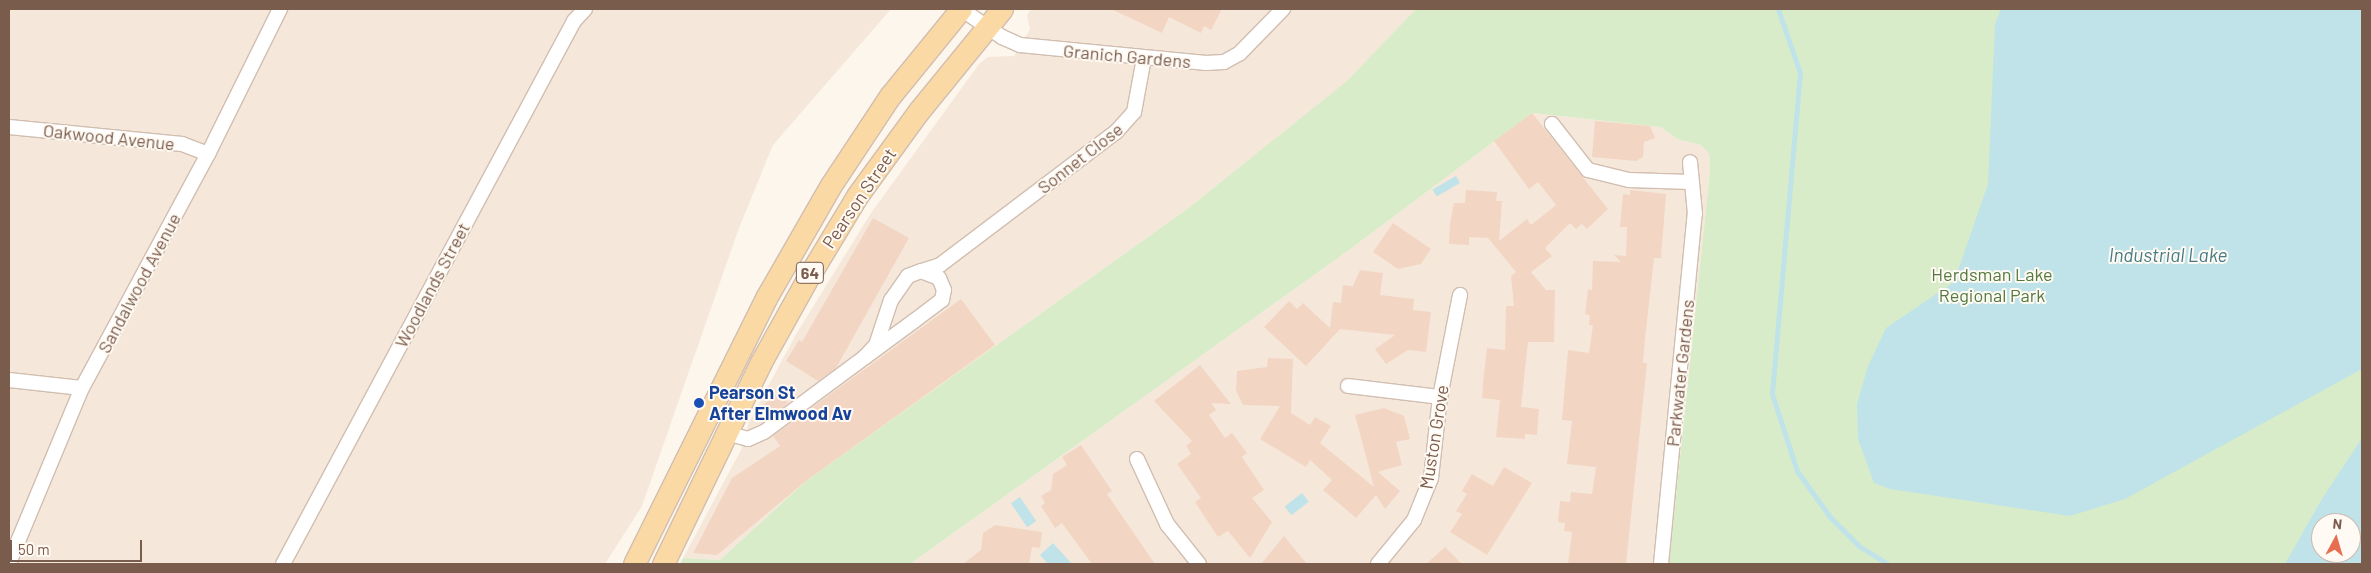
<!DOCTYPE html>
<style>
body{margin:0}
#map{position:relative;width:2371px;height:573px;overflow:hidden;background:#fdf6ec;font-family:Barlow,sans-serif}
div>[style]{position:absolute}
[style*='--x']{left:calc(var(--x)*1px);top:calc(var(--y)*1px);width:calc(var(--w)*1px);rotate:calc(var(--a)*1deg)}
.residential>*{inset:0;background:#f5e8da}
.green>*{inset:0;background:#d8ecc9}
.water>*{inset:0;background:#bfe3e8;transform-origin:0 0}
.stream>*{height:5px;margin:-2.5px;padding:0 2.5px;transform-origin:2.5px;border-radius:2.5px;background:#bfe3e8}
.building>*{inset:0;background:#f3d5c3;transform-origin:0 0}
.roads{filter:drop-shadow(1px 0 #d1beb0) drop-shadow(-1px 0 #d1beb0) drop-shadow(0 1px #d1beb0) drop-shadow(0 -1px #d1beb0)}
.minor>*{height:14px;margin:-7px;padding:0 7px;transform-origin:7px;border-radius:7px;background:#fff}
.primary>*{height:21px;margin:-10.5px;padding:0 10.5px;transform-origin:10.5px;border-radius:10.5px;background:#fbd9a5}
.dots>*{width:14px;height:14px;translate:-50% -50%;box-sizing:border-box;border:2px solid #fffaf3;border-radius:50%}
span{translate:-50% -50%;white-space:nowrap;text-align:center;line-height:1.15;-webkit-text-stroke:4px #fffaf3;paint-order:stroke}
.shield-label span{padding:1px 4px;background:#fffaf3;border:1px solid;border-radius:4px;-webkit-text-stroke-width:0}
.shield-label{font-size:16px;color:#7a5c4d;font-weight:700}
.street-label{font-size:18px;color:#7a5c4d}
.park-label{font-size:18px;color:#537a41}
.transit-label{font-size:18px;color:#164399;font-weight:700}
.left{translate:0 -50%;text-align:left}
.water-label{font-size:19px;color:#437c86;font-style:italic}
.frame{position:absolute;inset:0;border:10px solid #7a5c4d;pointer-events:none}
.north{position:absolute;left:2311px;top:513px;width:50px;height:50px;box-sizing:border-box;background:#fffaf3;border:1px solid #cabbb1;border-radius:50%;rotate:6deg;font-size:14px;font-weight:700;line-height:20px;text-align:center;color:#7a5c4d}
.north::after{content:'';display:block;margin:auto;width:18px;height:22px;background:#e76f51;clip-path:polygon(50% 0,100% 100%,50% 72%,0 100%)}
.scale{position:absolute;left:10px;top:540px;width:132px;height:22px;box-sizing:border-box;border:2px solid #7a5c4d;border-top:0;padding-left:6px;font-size:15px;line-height:18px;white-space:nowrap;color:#7a5c4d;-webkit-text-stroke:4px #fffaf3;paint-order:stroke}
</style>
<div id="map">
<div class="residential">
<div style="clip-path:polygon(9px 9px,891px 9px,773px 145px,739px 228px,642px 506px,605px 564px,9px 564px)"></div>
<div style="clip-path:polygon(1031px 9px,1416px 9px,1348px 81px,1186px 210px,806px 481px,720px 560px,683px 558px,741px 450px,749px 422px,795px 336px,871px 213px,979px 64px,988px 57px,1014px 56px,1030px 29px,1027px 15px)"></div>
<div style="clip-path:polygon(1532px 113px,1661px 127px,1677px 139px,1701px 145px,1709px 154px,1710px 170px,1669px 564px,910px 564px,1349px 250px)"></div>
</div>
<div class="green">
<div style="clip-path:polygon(evenodd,1416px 9px,2362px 9px,2362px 564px,1669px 564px,1710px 170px,1709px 154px,1701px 145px,1677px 139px,1661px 127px,1532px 113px,1349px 250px,910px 564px,680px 564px,683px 558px,720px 560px,806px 481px,1186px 210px,1347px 81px,1416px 9px,2321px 523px,2351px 523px,2351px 553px,2321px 553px,2321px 523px)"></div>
</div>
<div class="water">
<div style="clip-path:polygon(2001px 9px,2362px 9px,2362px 369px,2125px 499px,2070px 516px,1890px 489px,1874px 483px,1858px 439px,1857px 404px,1868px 366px,1886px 328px,1954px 282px,1988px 184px,1995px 24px)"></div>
<div style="left:1456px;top:176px;width:8px;height:27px;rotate:60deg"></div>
<div style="clip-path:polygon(evenodd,2362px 438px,2362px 564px,2285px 564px,2320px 502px,2362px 438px,2321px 523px,2351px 523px,2351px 553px,2321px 553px,2321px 523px)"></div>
<div style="left:1302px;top:493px;width:11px;height:22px;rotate:52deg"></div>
<div style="left:1020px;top:497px;width:29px;height:11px;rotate:56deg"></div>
<div style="clip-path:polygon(1053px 543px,1072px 564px,1048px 564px,1040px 555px)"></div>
</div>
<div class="stream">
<div style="--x:1778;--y:9;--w:68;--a:71"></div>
<div style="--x:1800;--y:73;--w:322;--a:95"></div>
<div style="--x:1772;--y:394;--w:81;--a:72"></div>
<div style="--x:1797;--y:471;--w:57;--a:54.3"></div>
<div style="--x:1830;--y:517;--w:41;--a:45"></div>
<div style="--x:1859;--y:546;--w:34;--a:32"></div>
</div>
<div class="building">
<div style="clip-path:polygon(1111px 9px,1222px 9px,1211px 30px,1204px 26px,1201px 33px,1169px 17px,1162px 33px)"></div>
<div style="clip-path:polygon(1532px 113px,1608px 209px,1587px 229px,1582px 224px,1576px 229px,1570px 223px,1545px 248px,1552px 256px,1531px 272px,1546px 290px,1555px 290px,1554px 342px,1528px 342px,1521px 407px,1539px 409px,1537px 435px,1525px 434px,1525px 439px,1496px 437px,1500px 400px,1482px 398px,1483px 382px,1487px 348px,1505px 350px,1506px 306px,1514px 306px,1511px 276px,1516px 272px,1488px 238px,1469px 237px,1469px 245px,1449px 244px,1450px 223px,1454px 203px,1465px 203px,1466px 190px,1497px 192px,1496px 201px,1502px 201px,1499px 241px,1527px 219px,1531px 225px,1556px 205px,1538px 182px,1529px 189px,1494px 141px)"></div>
<div style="clip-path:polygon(1595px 121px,1650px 126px,1655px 138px,1644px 142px,1643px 157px,1636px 161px,1592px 157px)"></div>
<div style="clip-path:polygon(1630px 190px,1666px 194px,1661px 258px,1654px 258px,1645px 339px,1643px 363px,1647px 363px,1626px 564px,1568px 564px,1572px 532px,1564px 531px,1565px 523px,1558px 522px,1560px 501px,1570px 502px,1571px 492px,1592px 494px,1596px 467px,1567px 464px,1572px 421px,1562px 420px,1568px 350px,1589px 353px,1593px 325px,1589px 325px,1590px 315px,1585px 314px,1588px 289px,1592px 290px,1593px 261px,1621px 262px,1614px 255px,1626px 256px,1627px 227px,1620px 227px,1623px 194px,1630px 195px)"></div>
<div style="clip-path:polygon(873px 218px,909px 238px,836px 368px,818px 381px,786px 361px,799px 340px,802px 342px)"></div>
<div style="clip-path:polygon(1393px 223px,1431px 249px,1421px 264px,1398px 269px,1373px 252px)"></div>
<div style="clip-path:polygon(1360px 270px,1383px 273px,1380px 295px,1414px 299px,1413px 310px,1431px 312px,1426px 352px,1408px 350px,1386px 364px,1375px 349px,1395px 335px,1340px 329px,1306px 366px,1264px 327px,1289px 301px,1297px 309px,1303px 303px,1330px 328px,1333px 302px,1341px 303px,1343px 285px,1353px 286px)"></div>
<div style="clip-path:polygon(961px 299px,995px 345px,806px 481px,717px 555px,693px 553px,732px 478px,780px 446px,773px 436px)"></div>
<div style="clip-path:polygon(1268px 358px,1293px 359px,1291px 413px,1310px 425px,1315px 417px,1331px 426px,1320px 443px,1374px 487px,1355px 415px,1384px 408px,1404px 416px,1410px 439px,1396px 442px,1402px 465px,1378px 472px,1400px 491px,1385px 509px,1376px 495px,1356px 518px,1323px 490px,1332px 480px,1310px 460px,1306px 467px,1260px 439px,1280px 406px,1243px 405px,1236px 390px,1237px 371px,1267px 367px)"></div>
<div style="clip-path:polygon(1200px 365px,1231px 404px,1211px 403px,1216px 410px,1209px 415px,1225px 438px,1232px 433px,1247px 453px,1242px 457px,1264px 490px,1252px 498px,1272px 522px,1250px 558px,1228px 531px,1218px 537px,1195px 502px,1201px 498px,1177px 464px,1191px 454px,1186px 446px,1192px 441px,1154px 401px)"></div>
<div style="left:779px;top:392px;width:14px;height:24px;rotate:51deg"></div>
<div style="clip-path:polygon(1081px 445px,1112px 491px,1107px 494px,1155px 564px,1092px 564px,1062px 523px,1055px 528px,1041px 506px,1045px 503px,1041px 496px,1051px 490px,1053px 474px,1067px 465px,1062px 457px)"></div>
<div style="clip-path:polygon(1504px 467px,1532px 483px,1487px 555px,1450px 532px,1462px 514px,1456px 511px,1467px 494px,1462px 491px,1472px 474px,1493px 486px)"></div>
<div style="clip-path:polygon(995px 525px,1042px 532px,1040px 548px,1032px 547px,1029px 564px,963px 564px,981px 550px,983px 533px)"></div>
<div style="clip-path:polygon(1284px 536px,1307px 564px,1261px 564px)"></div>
<div style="clip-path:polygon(1445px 547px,1462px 564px,1426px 564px)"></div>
</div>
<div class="roads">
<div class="minor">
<div style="--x:961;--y:9;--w:50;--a:34.3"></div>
<div style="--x:1002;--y:37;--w:20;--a:24"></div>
<div style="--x:1020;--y:45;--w:187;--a:5.5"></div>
<div style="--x:1206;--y:63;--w:18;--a:-3"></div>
<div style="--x:1224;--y:62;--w:18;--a:-29"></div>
<div style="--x:1240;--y:53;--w:62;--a:-45.7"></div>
<div style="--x:1552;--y:124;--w:58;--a:52"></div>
<div style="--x:1588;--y:170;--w:42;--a:13.7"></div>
<div style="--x:1629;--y:180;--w:62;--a:1.8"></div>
<div style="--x:9;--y:127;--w:174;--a:5.6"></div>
<div style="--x:182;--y:144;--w:28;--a:21"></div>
<div style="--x:922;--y:271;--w:19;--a:-18"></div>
<div style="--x:940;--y:265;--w:221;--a:-37.1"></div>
<div style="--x:1116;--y:132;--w:27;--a:-48"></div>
<div style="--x:1134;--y:112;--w:55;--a:-79.5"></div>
<div style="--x:9;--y:380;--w:73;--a:6.3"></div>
<div style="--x:1348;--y:386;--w:93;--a:6.8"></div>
<div style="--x:726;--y:433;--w:23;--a:15"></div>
<div style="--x:748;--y:439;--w:17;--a:-24"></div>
<div style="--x:764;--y:432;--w:126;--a:-36.6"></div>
<div style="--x:865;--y:357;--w:61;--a:-36.3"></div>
<div style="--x:914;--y:321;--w:35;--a:-37"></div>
<div style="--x:942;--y:300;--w:10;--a:-79"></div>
<div style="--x:944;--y:290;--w:13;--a:-113"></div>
<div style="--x:939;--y:278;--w:19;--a:-159"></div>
<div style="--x:921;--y:271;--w:14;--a:159"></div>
<div style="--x:908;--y:276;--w:29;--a:125"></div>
<div style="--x:891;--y:300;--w:47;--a:108.4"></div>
<div style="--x:876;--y:345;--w:16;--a:133"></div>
<div style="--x:1137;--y:459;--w:72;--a:65.2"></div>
<div style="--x:1167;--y:524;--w:51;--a:51.3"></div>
<div style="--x:9;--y:563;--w:190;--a:-67.4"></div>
<div style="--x:82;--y:388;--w:266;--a:-61.7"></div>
<div style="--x:208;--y:154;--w:162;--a:-63.6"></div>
<div style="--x:283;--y:564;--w:616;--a:-61.81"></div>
<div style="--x:574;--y:21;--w:16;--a:-47"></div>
<div style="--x:1378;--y:564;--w:57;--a:-50.7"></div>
<div style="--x:1414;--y:520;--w:45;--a:-68"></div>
<div style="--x:1431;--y:478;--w:81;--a:-83.7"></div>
<div style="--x:1440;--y:397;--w:104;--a:-78.9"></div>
<div style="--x:1661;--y:564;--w:352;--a:-84.5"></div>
<div style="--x:1695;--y:214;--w:52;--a:-95.5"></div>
</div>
<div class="primary">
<div style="--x:634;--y:564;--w:297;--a:-63.6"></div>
<div style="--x:766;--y:298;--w:130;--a:-60.1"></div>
<div style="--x:831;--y:185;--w:107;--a:-56.5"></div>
<div style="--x:890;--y:96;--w:112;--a:-50.8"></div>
<div style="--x:663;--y:564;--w:225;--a:-64.1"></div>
<div style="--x:761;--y:362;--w:101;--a:-60.9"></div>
<div style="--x:810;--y:274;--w:91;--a:-58.9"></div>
<div style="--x:857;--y:196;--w:104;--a:-54"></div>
<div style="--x:918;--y:112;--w:133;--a:-50.8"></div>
</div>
</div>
<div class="dots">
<div style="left:699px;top:403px;background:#1a4fb4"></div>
</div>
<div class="shield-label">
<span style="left:810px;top:273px">64</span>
</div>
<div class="street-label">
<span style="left:1127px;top:56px;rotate:5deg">Granich Gardens</span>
<span style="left:109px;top:137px;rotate:6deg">Oakwood Avenue</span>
<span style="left:1080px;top:158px;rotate:-38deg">Sonnet Close</span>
<span style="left:859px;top:198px;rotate:-56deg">Pearson Street</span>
<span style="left:139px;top:283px;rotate:-62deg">Sandalwood Avenue</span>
<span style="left:432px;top:285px;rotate:-62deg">Woodlands Street</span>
<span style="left:1680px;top:373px;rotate:-84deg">Parkwater Gardens</span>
<span style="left:1434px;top:437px;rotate:-81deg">Muston Grove</span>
</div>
<div class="park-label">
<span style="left:1992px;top:285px">Herdsman Lake<br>Regional Park</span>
</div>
<div class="transit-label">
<span class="left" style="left:709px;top:403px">Pearson St<br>After Elmwood Av</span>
</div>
<div class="water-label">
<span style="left:2168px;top:255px">Industrial Lake</span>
</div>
<div class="frame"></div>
<div class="north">N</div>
<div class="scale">50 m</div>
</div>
